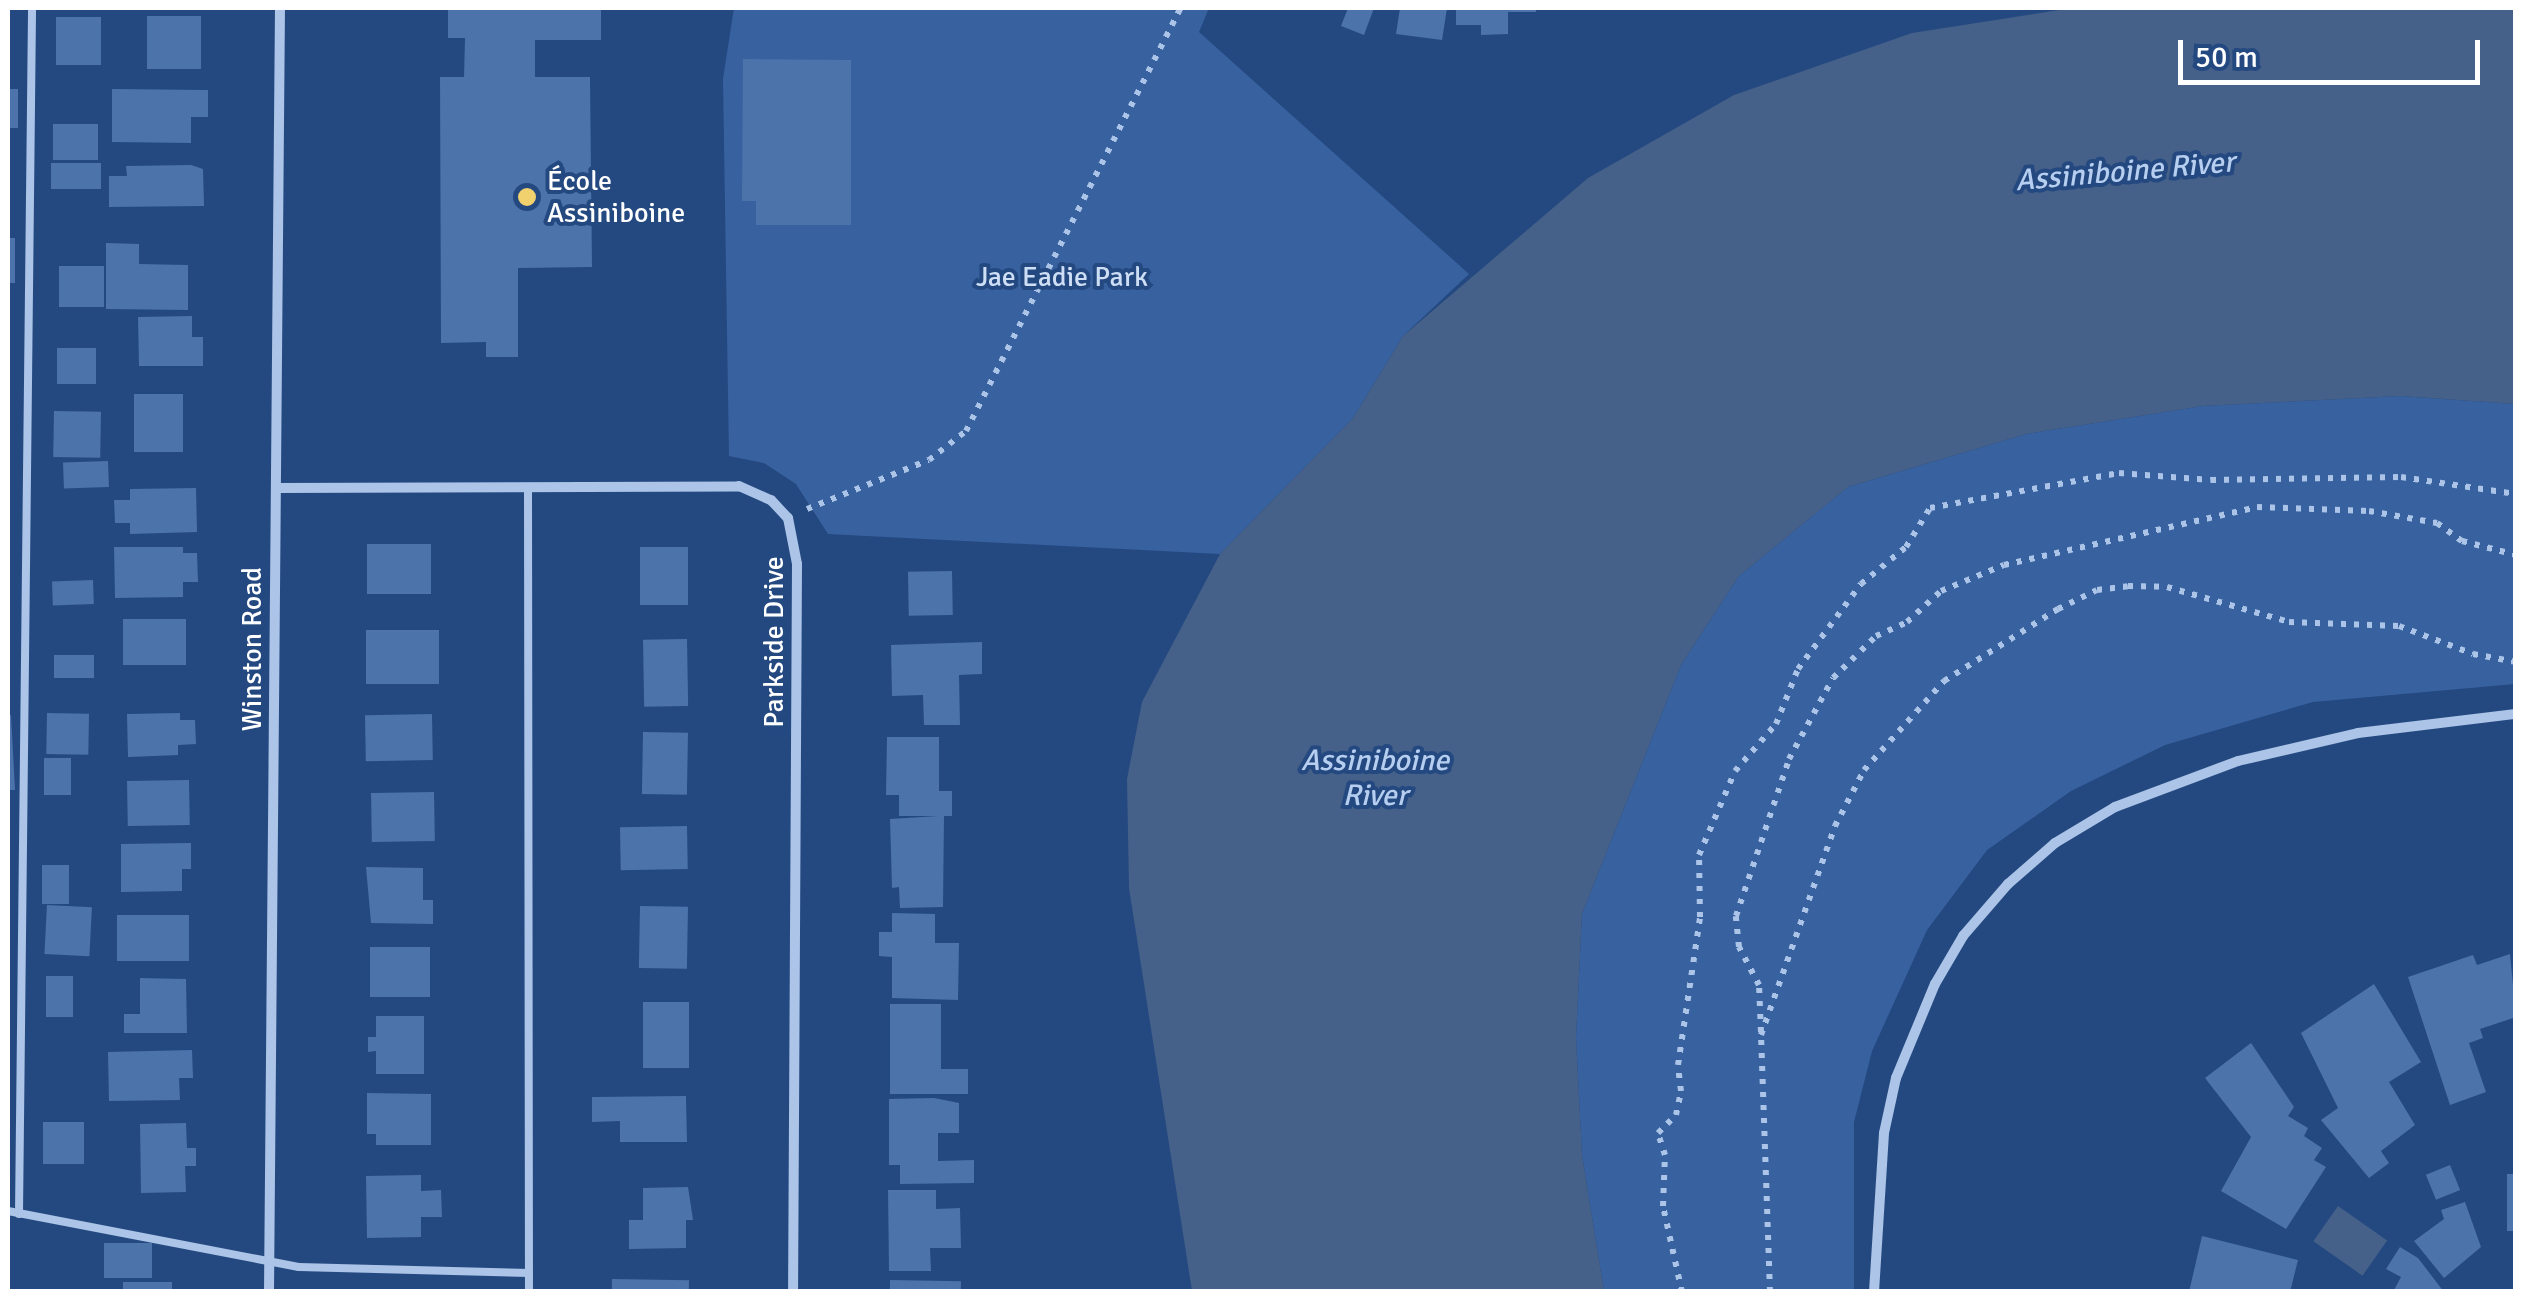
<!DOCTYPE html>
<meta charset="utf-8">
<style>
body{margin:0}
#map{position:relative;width:2523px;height:1299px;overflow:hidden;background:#244981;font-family:Signika,sans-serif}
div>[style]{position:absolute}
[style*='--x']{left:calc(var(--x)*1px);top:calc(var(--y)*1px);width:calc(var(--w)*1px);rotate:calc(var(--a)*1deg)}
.green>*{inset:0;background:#38629f}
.water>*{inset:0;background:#456089;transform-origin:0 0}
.building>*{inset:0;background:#4c73aa;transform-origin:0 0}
.path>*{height:6px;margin-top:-3px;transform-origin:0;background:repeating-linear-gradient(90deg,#abc4e7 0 5px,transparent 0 13px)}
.lane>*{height:8px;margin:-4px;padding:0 4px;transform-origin:4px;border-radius:4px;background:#abc4e7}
.street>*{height:10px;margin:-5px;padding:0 5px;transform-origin:5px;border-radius:5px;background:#abc4e7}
.dots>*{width:28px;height:28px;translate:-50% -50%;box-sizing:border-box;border:5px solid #244981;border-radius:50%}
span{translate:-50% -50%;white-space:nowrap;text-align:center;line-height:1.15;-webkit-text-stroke:8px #244981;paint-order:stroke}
.poi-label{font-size:28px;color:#fff}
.left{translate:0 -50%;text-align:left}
.park-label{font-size:28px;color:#cedff5}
.street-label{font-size:28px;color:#fff}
.water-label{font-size:30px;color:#b6ceef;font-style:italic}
.frame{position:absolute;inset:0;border:10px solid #fff;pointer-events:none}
.scale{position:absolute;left:2178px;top:40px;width:302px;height:45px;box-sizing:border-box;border:5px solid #fff;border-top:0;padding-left:12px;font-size:30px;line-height:35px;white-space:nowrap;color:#fff;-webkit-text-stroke:8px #244981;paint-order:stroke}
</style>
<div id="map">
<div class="green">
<div style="clip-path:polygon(734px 8px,1209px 8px,1199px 32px,1469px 274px,1403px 336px,1353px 418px,1220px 554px,828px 534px,796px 484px,764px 463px,729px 456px,723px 79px)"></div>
<div style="clip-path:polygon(2400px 396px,2515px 404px,2515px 684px,2313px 702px,2165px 745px,2071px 791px,1987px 850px,1927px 930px,1872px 1051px,1854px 1122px,1854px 1291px,1604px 1291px,1582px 1155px,1576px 1038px,1582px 914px,1681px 665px,1739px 576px,1848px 487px,2026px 434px,2203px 406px)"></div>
</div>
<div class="water">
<div style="clip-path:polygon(2072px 8px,2515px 8px,2515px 404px,2400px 396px,2203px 406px,2026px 434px,1848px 487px,1739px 576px,1681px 665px,1582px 914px,1576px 1038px,1582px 1155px,1604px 1291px,1192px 1291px,1129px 888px,1127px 779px,1142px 702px,1220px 554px,1353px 418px,1403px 336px,1588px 178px,1734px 95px,1912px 33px)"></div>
<div style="left:2338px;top:1206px;width:60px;height:43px;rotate:35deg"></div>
</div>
<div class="building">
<div style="clip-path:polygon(448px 8px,601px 8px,601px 40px,535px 40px,535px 77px,590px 77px,592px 267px,518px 268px,518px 357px,486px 357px,486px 342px,441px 343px,440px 77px,464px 77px,465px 38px,448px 38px)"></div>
<div style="clip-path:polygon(1348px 8px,1374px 8px,1364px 35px,1341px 26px)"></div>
<div style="clip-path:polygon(1400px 8px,1447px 8px,1442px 40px,1396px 34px)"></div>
<div style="clip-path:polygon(1456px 8px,1536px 8px,1536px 12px,1508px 12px,1508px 34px,1481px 35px,1481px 25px,1456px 25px)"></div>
<div style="left:147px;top:16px;width:54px;height:53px"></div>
<div style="left:56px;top:17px;width:45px;height:48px"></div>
<div style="clip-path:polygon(743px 59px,851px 60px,851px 225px,756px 225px,756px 201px,742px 201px)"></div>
<div style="left:8px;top:89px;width:10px;height:39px"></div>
<div style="clip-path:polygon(112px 89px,208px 90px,208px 117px,191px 117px,191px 143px,112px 142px)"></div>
<div style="left:53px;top:124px;width:45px;height:36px"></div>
<div style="left:101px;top:163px;width:26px;height:50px;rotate:90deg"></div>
<div style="clip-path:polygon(191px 165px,203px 169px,204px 206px,109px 207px,109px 176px,127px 176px,126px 166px)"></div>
<div style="left:8px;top:238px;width:7px;height:45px"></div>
<div style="clip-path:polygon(106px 243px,139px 244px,139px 264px,188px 265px,188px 310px,106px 309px)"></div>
<div style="left:59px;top:266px;width:45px;height:41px"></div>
<div style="clip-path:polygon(192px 316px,192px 337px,203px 337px,203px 366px,139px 366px,138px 317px)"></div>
<div style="left:96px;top:348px;width:36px;height:39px;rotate:90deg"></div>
<div style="left:134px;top:394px;width:49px;height:58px"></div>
<div style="left:54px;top:411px;width:47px;height:46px;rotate:1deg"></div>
<div style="left:108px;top:461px;width:26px;height:45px;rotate:88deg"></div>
<div style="clip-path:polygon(196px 488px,197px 532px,130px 534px,130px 523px,115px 523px,114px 500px,130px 500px,130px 489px)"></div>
<div style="left:367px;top:544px;width:64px;height:50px"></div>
<div style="clip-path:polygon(114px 547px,183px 547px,183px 553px,197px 553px,198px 582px,183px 582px,183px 597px,115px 598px)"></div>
<div style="left:640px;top:547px;width:48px;height:58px"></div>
<div style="left:952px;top:571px;width:44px;height:44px;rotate:89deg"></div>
<div style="left:93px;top:580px;width:24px;height:41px;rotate:88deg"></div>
<div style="left:186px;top:619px;width:46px;height:63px;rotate:90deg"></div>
<div style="left:366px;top:630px;width:73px;height:54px"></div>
<div style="left:687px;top:639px;width:67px;height:44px;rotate:89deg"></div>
<div style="clip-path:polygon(982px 642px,982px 674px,959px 675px,960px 725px,924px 725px,923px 695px,892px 696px,891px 645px)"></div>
<div style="left:54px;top:655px;width:40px;height:23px"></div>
<div style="left:47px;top:713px;width:42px;height:41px;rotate:1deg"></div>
<div style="clip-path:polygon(180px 713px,180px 720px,195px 720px,196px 744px,178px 745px,178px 755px,128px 757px,127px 714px)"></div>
<div style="left:432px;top:714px;width:46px;height:67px;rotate:89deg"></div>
<div style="clip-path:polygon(8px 715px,11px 715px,15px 790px,8px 790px)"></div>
<div style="left:643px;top:732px;width:45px;height:62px;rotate:1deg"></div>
<div style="clip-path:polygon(887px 737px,939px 737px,939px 791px,952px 791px,952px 816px,944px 816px,943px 907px,900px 908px,899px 887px,892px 888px,890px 819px,938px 816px,899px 816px,899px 795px,886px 795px)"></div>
<div style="left:44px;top:758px;width:27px;height:37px"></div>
<div style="left:189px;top:780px;width:45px;height:62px;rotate:89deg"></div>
<div style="left:434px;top:792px;width:49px;height:63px;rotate:89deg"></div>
<div style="left:687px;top:826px;width:43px;height:67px;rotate:89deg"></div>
<div style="clip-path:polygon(191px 843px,191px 869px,182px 869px,182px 891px,121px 892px,121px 844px)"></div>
<div style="left:42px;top:865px;width:27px;height:39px"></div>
<div style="clip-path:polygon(366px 867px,423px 868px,423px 900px,433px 900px,433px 924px,371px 923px)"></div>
<div style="left:47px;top:905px;width:45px;height:49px;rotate:3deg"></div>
<div style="left:640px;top:906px;width:48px;height:62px;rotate:1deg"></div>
<div style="clip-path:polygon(892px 913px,935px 914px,935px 943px,959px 943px,958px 1000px,892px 998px,892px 957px,879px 956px,879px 932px,892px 932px)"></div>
<div style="left:117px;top:915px;width:72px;height:46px"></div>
<div style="left:370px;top:947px;width:60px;height:50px"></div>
<div style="clip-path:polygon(2510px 954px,2516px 1017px,2480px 1029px,2483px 1038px,2469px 1043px,2486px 1092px,2450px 1105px,2408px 977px,2473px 955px,2477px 965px)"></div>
<div style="left:73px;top:976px;width:41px;height:27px;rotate:90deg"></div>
<div style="clip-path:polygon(140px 978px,186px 979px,187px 1033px,124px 1033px,124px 1014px,140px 1014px)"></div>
<div style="clip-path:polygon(2374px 984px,2421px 1062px,2389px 1082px,2415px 1125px,2381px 1151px,2389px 1163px,2369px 1178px,2321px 1120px,2338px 1108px,2301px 1033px)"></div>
<div style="left:643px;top:1002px;width:46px;height:66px"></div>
<div style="clip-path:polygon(890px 1004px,941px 1004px,941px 1069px,968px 1069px,968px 1094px,890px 1094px)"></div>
<div style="clip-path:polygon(376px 1016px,424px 1016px,424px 1074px,376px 1074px,376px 1051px,368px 1052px,368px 1037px,376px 1037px)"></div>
<div style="clip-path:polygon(2251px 1043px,2294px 1107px,2288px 1116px,2308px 1128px,2304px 1136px,2322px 1148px,2314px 1160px,2326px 1167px,2286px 1229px,2221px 1191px,2251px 1137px,2205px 1078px)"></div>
<div style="clip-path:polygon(192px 1050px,193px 1078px,179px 1078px,180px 1100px,109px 1101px,108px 1052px)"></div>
<div style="clip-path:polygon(367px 1093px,431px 1094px,431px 1145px,376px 1145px,376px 1134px,367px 1134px)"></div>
<div style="clip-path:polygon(686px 1096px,687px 1142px,620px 1142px,620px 1121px,592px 1122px,592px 1097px)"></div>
<div style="clip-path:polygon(934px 1098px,959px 1103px,959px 1133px,938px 1133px,938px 1161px,974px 1160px,974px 1183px,900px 1184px,900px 1165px,889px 1165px,889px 1099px)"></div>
<div style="left:84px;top:1122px;width:42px;height:41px;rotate:90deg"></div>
<div style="clip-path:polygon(186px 1123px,187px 1148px,196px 1148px,196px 1166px,185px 1166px,186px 1192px,141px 1193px,140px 1124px)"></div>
<div style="left:2450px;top:1165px;width:27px;height:26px;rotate:68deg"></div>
<div style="left:2507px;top:1174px;width:9px;height:57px"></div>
<div style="clip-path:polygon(421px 1175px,421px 1191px,441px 1190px,442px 1217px,421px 1217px,421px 1237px,367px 1238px,366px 1176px)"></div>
<div style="clip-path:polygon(688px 1187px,693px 1220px,686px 1220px,686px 1248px,629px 1249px,629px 1220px,643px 1220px,643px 1188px)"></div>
<div style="clip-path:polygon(888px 1190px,936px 1190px,936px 1209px,960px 1208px,961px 1248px,930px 1248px,931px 1271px,889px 1271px)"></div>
<div style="clip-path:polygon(2465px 1202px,2481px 1247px,2444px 1278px,2414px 1241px,2444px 1219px,2441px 1210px)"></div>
<div style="clip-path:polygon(2202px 1236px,2298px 1260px,2290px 1292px,2189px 1292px)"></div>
<div style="left:152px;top:1243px;width:35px;height:48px;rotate:90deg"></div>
<div style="clip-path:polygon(2400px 1247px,2418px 1258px,2444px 1292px,2393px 1292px,2401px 1277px,2386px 1269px)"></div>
<div style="left:612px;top:1279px;width:77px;height:13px;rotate:1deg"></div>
<div style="left:890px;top:1280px;width:71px;height:12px;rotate:1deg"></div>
<div style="left:123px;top:1282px;width:49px;height:10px"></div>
</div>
<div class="path">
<div style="--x:807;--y:509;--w:131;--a:-21.9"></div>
<div style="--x:929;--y:460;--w:47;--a:-38.1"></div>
<div style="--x:966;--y:431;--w:475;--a:-63.1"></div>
<div style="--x:1761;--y:1032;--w:47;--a:-92.4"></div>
<div style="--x:1759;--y:985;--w:43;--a:-117.8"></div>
<div style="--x:1739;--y:947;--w:31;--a:-96"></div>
<div style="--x:1736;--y:916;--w:166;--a:-71.3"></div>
<div style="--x:1789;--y:759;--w:92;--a:-61.5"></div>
<div style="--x:1833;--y:678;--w:60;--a:-44.3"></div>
<div style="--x:1876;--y:636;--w:34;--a:-24"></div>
<div style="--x:1907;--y:622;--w:46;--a:-42.4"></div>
<div style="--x:1941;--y:591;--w:68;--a:-22.4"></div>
<div style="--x:2004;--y:565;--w:260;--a:-12.9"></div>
<div style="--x:2257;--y:507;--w:112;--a:2"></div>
<div style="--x:2369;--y:511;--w:69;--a:10"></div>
<div style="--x:2437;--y:523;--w:31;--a:36"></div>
<div style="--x:2462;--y:541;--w:56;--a:14.5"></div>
<div style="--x:1682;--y:1292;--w:88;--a:-102.5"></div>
<div style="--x:1663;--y:1206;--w:51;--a:-87.8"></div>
<div style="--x:1665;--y:1155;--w:23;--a:-108"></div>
<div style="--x:1658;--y:1133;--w:25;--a:-45"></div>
<div style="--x:1676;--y:1115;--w:25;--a:-78"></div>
<div style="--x:1681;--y:1091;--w:26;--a:-97"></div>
<div style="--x:1678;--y:1065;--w:150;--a:-81.5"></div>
<div style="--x:1700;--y:917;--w:62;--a:-90.9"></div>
<div style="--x:1699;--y:855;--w:91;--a:-66.8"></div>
<div style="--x:1735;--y:771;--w:62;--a:-48.9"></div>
<div style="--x:1776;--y:724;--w:59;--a:-68.2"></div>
<div style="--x:1798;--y:669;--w:106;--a:-53.5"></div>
<div style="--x:1861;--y:584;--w:58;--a:-39.4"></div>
<div style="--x:1906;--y:547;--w:46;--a:-58.4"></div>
<div style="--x:1930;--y:508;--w:192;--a:-10.5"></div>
<div style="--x:2119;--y:473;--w:92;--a:4.4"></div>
<div style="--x:2211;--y:480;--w:190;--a:-0.9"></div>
<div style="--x:2401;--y:477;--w:116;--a:8.4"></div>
<div style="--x:1770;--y:1292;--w:257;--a:-92"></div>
<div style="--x:1761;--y:1035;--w:222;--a:-70.5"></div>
<div style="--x:1835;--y:826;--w:63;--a:-62.6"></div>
<div style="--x:1864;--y:770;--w:120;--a:-48"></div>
<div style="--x:1944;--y:681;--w:135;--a:-32.3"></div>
<div style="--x:2058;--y:609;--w:43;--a:-26"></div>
<div style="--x:2097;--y:590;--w:31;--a:-7"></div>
<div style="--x:2128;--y:586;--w:39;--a:1"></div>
<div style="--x:2167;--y:587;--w:127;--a:16"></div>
<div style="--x:2289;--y:622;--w:110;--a:2.1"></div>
<div style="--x:2399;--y:626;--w:79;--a:20.7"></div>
<div style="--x:2473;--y:654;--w:44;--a:10.5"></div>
</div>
<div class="lane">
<div style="--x:528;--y:489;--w:803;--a:89.93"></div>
<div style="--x:8;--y:1211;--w:296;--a:10.9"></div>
<div style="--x:299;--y:1267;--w:230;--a:1.5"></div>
<div style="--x:19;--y:1214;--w:1206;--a:-89.38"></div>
</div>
<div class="street">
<div style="--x:276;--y:488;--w:463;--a:-0.2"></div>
<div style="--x:739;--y:486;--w:35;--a:24"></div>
<div style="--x:771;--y:500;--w:25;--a:47"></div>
<div style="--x:788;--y:518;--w:47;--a:78.9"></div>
<div style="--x:797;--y:564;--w:728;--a:90.31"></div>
<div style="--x:269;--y:1292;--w:1284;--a:-89.51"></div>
<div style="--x:1874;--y:1292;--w:159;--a:-86.4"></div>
<div style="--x:1884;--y:1133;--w:56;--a:-77.7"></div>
<div style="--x:1896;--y:1078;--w:102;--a:-67.5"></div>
<div style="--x:1935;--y:984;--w:56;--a:-59.7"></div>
<div style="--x:1963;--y:936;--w:69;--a:-49.1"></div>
<div style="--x:2008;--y:884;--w:62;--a:-41.1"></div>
<div style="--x:2055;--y:843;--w:70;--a:-31"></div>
<div style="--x:2115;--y:807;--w:131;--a:-20.5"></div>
<div style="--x:2238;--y:761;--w:123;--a:-13.1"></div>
<div style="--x:2358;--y:733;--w:159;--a:-6.9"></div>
</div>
<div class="dots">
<div style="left:527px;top:197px;background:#f1d06e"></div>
</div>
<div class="poi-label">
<span class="left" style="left:547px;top:197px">École<br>Assiniboine</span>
</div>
<div class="park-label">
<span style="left:1062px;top:277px">Jae Eadie Park</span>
</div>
<div class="street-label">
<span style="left:774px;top:642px;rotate:-90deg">Parkside Drive</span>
<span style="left:252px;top:649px;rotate:-90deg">Winston Road</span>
</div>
<div class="water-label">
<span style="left:2125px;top:172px;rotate:-5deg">Assiniboine River</span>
<span style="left:1375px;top:778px">Assiniboine<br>River</span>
</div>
<div class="frame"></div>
<div class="scale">50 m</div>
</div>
